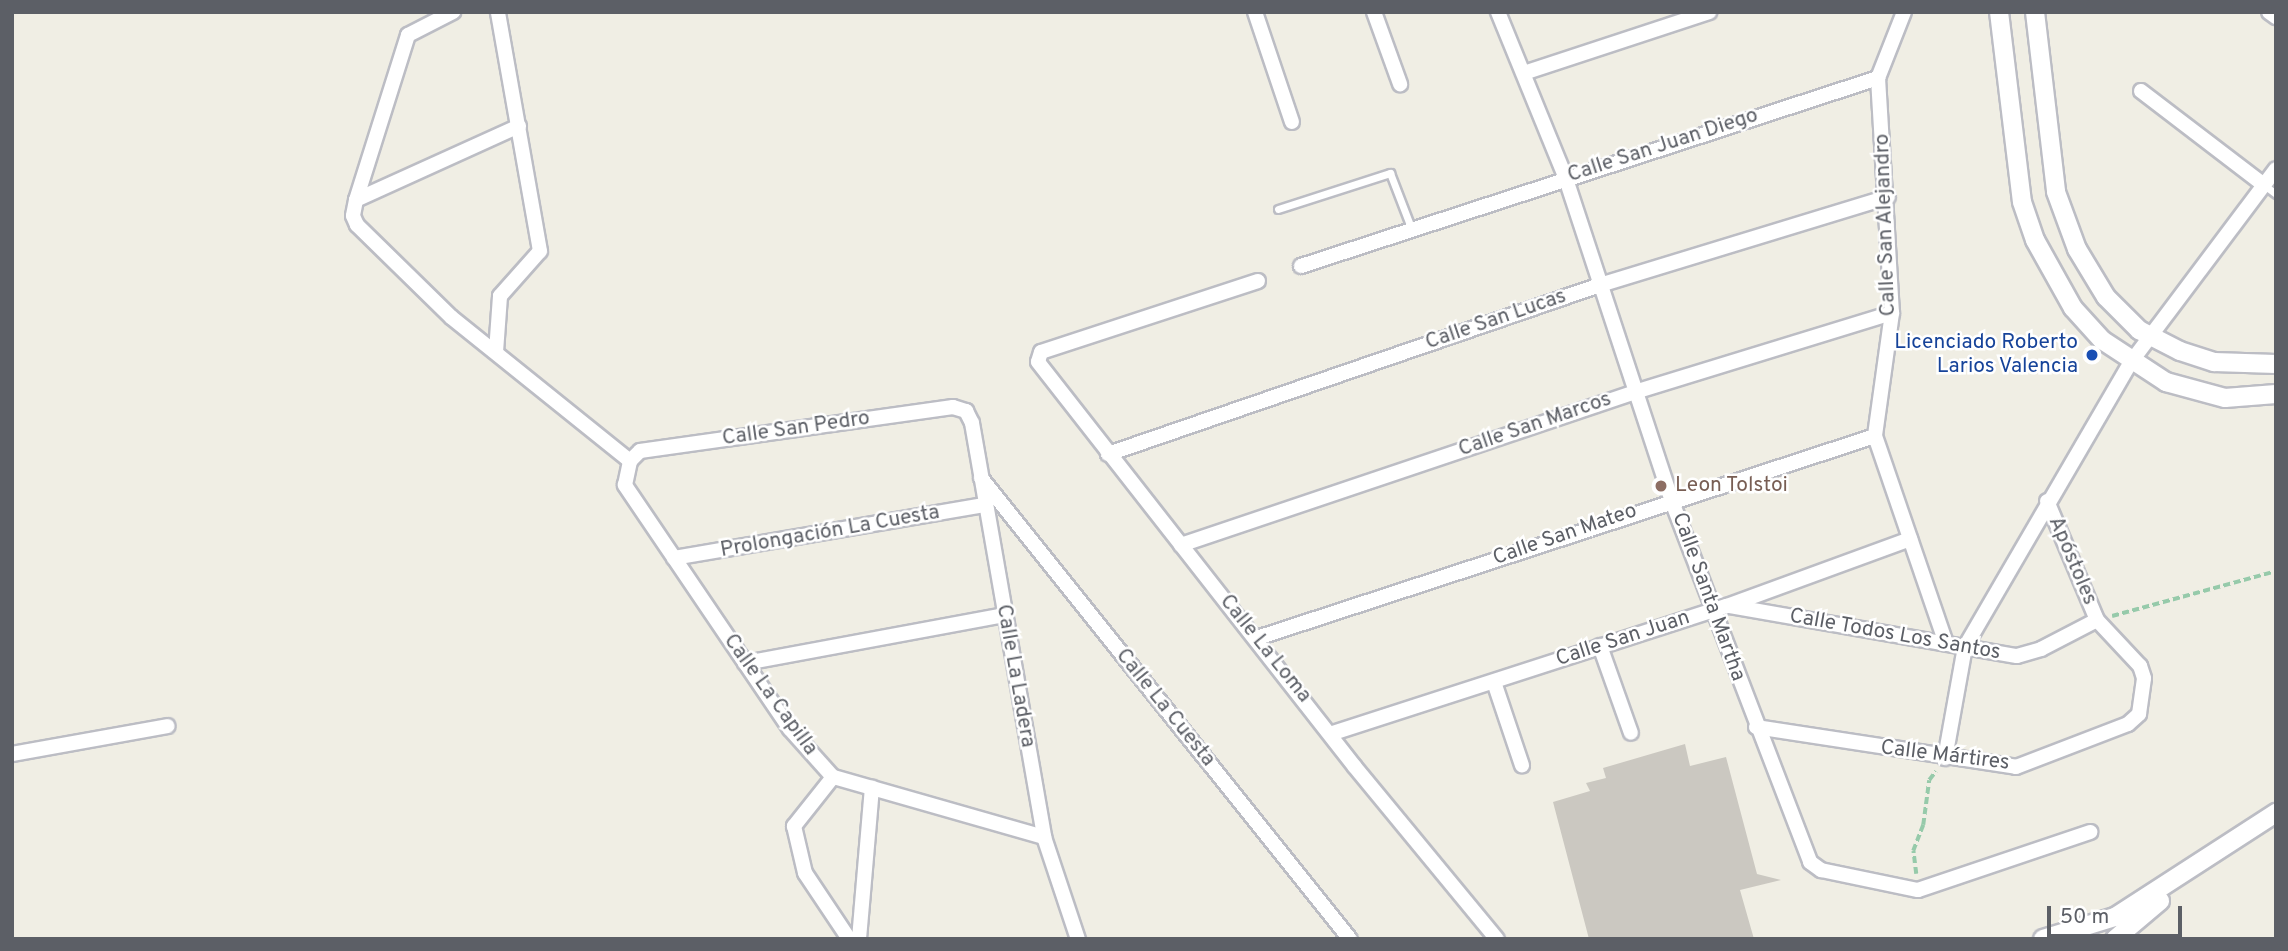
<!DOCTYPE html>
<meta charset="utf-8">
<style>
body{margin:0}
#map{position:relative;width:2288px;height:951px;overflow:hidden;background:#f0eee4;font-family:Overpass,sans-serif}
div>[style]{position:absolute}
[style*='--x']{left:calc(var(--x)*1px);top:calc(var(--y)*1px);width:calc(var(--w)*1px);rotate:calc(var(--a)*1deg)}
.building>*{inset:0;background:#cbc8c1}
.path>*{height:3.5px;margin-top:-1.75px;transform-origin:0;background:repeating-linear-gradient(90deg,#96caaa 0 7px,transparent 0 10.5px)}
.roads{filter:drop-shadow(2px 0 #bcbdc4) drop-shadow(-2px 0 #bcbdc4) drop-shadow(0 2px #bcbdc4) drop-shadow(0 -2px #bcbdc4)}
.service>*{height:7px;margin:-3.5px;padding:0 3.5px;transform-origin:3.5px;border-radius:3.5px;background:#fff}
.minor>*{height:14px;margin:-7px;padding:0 7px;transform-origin:7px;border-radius:7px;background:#fff}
.tertiary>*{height:18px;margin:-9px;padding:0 9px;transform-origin:9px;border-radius:9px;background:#fff}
.dots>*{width:19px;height:19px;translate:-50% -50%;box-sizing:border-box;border:4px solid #fff;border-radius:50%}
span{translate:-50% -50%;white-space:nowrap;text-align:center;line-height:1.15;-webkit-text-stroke:5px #fff;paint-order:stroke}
.street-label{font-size:21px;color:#5c5f66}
.transit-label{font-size:21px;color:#164399}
.right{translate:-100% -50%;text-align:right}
.education-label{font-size:21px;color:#785e54}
.left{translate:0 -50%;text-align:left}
.frame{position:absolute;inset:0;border:14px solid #5c5f66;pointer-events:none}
.scale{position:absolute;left:2047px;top:906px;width:135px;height:32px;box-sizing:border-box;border:4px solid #5c5f66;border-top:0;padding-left:9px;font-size:21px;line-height:24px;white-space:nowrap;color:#5c5f66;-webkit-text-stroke:5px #fff;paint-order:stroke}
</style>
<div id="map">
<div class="building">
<div style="clip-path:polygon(1685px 744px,1690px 766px,1726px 757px,1757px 874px,1781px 880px,1740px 890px,1754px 939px,1589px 939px,1553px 802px,1590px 791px,1586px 783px,1606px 778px,1603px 768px)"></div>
</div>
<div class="path">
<div style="--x:2112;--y:616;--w:170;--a:-15.3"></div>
<div style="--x:1916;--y:874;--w:23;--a:-97"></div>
<div style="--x:1913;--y:851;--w:28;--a:-69"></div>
<div style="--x:1923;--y:825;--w:45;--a:-82.4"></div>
<div style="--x:1929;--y:780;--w:11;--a:-52"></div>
</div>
<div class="roads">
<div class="service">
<div style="--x:2264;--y:185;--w:15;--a:37"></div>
<div style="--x:1278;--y:209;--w:118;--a:-17.8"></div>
<div style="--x:1390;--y:173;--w:61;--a:68.9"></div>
</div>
<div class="minor">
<div style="--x:1255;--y:12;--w:116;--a:71.4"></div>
<div style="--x:1374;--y:12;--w:77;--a:70.1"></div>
<div style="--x:1498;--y:12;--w:177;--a:67.8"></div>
<div style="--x:1565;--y:176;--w:340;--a:71.8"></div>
<div style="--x:1671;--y:499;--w:389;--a:69"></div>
<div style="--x:1810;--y:862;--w:14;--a:36"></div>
<div style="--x:1821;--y:870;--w:99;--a:11.7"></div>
<div style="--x:1918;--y:890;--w:182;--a:-18.6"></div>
<div style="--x:1904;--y:12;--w:71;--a:111.5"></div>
<div style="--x:1878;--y:78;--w:235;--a:86.6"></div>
<div style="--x:1892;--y:313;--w:124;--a:97.9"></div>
<div style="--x:1875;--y:436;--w:217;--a:71.1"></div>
<div style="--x:2269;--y:12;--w:9;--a:36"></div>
<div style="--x:1524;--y:73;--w:195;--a:-18.2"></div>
<div style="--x:2141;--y:91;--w:155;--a:37.4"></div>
<div style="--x:519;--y:126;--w:179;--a:155.6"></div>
<div style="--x:356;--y:200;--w:16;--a:101"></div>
<div style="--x:353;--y:216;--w:10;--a:66"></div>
<div style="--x:357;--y:225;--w:132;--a:44.4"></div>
<div style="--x:451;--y:317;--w:230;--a:38.8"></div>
<div style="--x:356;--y:200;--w:173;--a:-72.5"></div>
<div style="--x:408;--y:35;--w:51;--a:-27.1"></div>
<div style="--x:1301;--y:266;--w:607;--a:-18.05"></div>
<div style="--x:1258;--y:281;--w:228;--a:161.9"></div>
<div style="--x:1041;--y:352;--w:10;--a:107"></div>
<div style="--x:1038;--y:362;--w:514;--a:51.95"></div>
<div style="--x:1355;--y:767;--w:223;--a:50.5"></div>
<div style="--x:496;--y:352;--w:56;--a:-85.9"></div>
<div style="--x:500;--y:296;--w:60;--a:-48.4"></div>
<div style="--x:540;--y:251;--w:243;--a:-100"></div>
<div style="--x:1108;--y:454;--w:520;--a:-18.96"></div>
<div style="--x:1600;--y:285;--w:301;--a:-17"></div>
<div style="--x:981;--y:478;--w:590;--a:51.33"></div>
<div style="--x:1181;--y:545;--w:479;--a:-18.6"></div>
<div style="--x:1635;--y:392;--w:269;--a:-17.1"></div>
<div style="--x:674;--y:558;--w:315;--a:-9.7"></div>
<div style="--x:1730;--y:606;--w:291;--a:9.9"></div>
<div style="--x:2017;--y:656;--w:25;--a:-16"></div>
<div style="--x:2041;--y:649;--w:63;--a:-27.4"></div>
<div style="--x:1257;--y:638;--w:650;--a:-18.1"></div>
<div style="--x:1600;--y:646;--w:92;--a:70.4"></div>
<div style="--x:745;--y:663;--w:263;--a:-10.5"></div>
<div style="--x:1494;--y:682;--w:88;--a:71.4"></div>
<div style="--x:1756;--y:727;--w:263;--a:8.7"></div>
<div style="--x:2016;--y:767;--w:120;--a:-21"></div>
<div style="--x:2128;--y:724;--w:15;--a:-42"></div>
<div style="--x:2139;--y:714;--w:36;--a:-82"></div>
<div style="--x:2144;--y:678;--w:13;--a:-108"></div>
<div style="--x:2140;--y:666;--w:63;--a:-133.1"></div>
<div style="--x:2097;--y:620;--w:129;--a:-112.8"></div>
<div style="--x:1333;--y:733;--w:414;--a:-17.9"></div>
<div style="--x:1727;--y:606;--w:195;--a:-20.1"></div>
<div style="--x:12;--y:754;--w:158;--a:-10.2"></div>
<div style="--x:1945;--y:758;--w:113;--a:-79.8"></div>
<div style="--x:1965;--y:647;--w:330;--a:-59.8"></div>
<div style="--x:2131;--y:362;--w:241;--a:-53.1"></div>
<div style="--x:833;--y:777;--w:63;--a:128.5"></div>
<div style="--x:794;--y:826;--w:48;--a:76.8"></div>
<div style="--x:805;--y:873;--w:79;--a:56.3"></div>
<div style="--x:1044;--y:837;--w:219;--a:-164.1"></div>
<div style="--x:833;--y:777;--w:64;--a:-131.9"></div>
<div style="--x:790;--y:729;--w:295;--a:-124.1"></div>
<div style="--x:625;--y:485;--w:25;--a:-78"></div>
<div style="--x:630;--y:461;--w:14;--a:-45"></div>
<div style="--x:640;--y:451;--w:316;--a:-8"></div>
<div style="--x:953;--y:407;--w:14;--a:17"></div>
<div style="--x:966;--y:411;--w:13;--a:63"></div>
<div style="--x:972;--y:423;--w:420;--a:80.1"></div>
<div style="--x:1044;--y:837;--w:108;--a:71.6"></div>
<div style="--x:859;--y:939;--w:152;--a:-85.1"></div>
</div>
<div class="tertiary">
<div style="--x:1999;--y:12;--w:191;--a:83.1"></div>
<div style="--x:2022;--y:202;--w:40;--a:71.1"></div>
<div style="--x:2035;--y:240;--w:78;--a:60.8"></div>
<div style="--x:2073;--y:308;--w:43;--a:47.8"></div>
<div style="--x:2102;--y:340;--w:77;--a:33.3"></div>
<div style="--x:2166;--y:382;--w:61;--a:15.2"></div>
<div style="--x:2225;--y:398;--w:51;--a:-4.5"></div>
<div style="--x:2035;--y:12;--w:181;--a:83.3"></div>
<div style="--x:2056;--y:192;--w:61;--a:69.8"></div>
<div style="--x:2077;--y:249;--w:56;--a:58.9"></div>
<div style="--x:2106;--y:297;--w:47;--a:45"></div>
<div style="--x:2139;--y:330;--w:46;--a:27.1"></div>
<div style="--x:2180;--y:351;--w:36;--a:18"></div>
<div style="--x:2214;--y:362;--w:62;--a:1.8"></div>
<div style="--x:2043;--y:939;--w:75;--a:-17"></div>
<div style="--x:2115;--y:917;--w:192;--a:-32.9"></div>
<div style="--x:2115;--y:939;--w:59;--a:-40.2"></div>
</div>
</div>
<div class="dots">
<div style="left:2092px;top:355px;background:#1a4fb4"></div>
<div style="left:1661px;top:486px;background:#8d6e63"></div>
</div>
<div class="street-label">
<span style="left:1663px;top:146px;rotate:-18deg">Calle San Juan Diego</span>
<span style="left:1886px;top:225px;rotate:-92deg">Calle San Alejandro</span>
<span style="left:1496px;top:320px;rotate:-19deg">Calle San Lucas</span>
<span style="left:1535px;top:425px;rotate:-19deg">Calle San Marcos</span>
<span style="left:796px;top:429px;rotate:-8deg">Calle San Pedro</span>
<span style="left:830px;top:532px;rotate:-10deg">Prolongación La Cuesta</span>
<span style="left:1565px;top:535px;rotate:-19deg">Calle San Mateo</span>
<span style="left:2072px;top:561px;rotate:67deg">Apóstoles</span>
<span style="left:1708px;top:597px;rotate:70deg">Calle Santa Martha</span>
<span style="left:1895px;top:635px;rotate:10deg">Calle Todos Los Santos</span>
<span style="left:1623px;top:639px;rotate:-18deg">Calle San Juan</span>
<span style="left:1265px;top:649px;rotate:51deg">Calle La Loma</span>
<span style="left:1015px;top:676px;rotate:80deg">Calle La Ladera</span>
<span style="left:770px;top:695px;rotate:54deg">Calle La Capilla</span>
<span style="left:1165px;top:708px;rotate:51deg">Calle La Cuesta</span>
<span style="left:1945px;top:756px;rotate:7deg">Calle Mártires</span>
</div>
<div class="transit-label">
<span class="right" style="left:2078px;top:355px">Licenciado Roberto<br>Larios Valencia</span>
</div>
<div class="education-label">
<span class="left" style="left:1675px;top:486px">Leon Tolstoi</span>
</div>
<div class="frame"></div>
<div class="scale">50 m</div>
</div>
